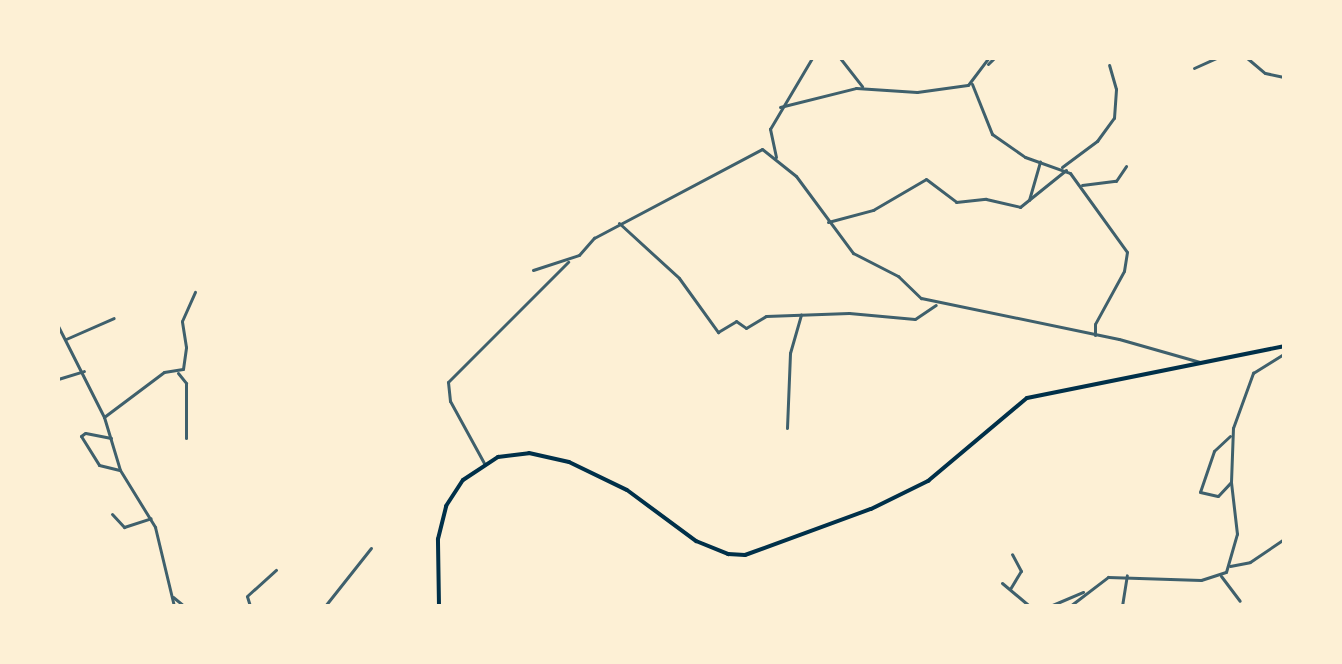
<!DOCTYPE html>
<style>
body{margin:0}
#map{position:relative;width:1342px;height:664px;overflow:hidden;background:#fdf0d5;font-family:"Nunito Sans",sans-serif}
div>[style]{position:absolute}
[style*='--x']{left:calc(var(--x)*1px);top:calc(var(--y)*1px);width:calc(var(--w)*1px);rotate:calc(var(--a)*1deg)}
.minor>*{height:3px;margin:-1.5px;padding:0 1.5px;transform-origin:1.5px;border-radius:1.5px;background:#3f606c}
.trunk>*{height:4px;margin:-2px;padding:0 2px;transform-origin:2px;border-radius:2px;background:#003049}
span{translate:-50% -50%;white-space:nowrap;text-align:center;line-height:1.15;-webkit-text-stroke:7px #fdf0d5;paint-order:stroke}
.frame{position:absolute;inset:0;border:60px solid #fdf0d5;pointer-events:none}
</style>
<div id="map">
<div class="minor">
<div style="--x:840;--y:58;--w:36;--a:52"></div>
<div style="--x:1247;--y:58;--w:23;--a:40"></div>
<div style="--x:1265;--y:73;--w:19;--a:12"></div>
<div style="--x:988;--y:64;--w:8;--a:-45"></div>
<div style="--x:1194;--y:68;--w:24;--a:-24"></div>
<div style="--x:972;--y:84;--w:54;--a:68.2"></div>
<div style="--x:992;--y:134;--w:40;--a:34.9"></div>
<div style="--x:1025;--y:157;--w:48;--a:19.6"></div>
<div style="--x:1070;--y:173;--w:97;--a:54.2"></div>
<div style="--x:1127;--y:252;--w:19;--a:99"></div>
<div style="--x:1124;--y:271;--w:60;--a:118.7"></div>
<div style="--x:1095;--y:324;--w:11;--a:90"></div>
<div style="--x:780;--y:107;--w:78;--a:-14"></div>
<div style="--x:856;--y:88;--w:61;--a:3.8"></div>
<div style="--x:917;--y:92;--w:51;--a:-7.8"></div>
<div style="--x:968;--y:85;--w:34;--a:-53"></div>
<div style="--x:776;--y:157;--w:29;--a:-102"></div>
<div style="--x:770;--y:129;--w:82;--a:-59.4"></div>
<div style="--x:1062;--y:167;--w:44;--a:-36.6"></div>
<div style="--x:1097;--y:141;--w:29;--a:-54"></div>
<div style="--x:1114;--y:118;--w:29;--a:-86"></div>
<div style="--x:1116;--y:89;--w:25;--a:-106"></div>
<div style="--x:1082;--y:185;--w:34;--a:-7"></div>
<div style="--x:1116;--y:181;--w:18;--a:-56"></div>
<div style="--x:1029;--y:200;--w:40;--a:-74"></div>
<div style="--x:828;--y:222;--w:47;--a:-14.9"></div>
<div style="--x:873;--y:210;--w:61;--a:-30.3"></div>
<div style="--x:926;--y:179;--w:38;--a:37"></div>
<div style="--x:956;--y:202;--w:30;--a:-6"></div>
<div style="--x:986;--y:199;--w:35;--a:13"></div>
<div style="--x:1020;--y:207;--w:59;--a:-38.8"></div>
<div style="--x:619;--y:223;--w:81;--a:42.5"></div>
<div style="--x:679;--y:278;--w:67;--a:54.2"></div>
<div style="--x:718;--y:332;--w:21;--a:-31"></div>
<div style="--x:736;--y:321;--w:12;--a:35"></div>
<div style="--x:746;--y:328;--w:23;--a:-31"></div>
<div style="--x:766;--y:316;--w:83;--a:-2.1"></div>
<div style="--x:849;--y:313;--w:66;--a:5.2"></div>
<div style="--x:915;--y:319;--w:25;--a:-34"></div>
<div style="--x:533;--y:270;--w:48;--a:-18.1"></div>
<div style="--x:579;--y:255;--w:23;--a:-49"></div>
<div style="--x:594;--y:238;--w:190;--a:-27.9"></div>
<div style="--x:762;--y:149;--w:43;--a:38.5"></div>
<div style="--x:796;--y:176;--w:96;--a:53.5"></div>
<div style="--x:853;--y:253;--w:51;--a:27.1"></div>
<div style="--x:898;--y:276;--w:32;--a:44"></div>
<div style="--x:921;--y:298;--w:202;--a:11.7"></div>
<div style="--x:1119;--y:339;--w:84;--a:15.9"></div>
<div style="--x:58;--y:326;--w:102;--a:63.2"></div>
<div style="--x:104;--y:417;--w:55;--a:73.2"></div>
<div style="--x:120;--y:470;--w:67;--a:58.4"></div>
<div style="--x:155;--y:527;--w:81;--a:76.5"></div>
<div style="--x:66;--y:339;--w:52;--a:-23.6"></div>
<div style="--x:178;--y:373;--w:13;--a:51"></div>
<div style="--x:186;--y:383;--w:55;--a:90"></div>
<div style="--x:58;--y:379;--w:27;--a:-17"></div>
<div style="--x:104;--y:417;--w:75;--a:-36.9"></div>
<div style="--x:164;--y:372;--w:19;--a:-9"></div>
<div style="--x:183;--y:369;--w:22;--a:-82"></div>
<div style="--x:186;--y:347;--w:26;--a:-99"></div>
<div style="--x:182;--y:321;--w:32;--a:-66"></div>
<div style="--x:787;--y:428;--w:75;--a:-87.7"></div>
<div style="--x:790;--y:353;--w:40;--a:-74"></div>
<div style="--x:1230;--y:436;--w:22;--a:137"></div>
<div style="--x:1214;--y:451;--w:43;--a:108.9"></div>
<div style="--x:1200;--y:492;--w:18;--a:13"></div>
<div style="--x:1218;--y:496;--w:19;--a:-47"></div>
<div style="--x:111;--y:438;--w:26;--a:-169"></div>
<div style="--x:85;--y:433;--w:5;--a:143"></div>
<div style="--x:81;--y:436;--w:34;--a:58"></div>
<div style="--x:99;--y:465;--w:21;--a:14"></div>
<div style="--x:484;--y:463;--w:71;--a:-118.7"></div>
<div style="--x:450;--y:401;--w:19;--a:-96"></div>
<div style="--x:448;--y:382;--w:170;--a:-45"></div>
<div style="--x:112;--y:514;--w:18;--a:47"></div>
<div style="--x:124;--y:527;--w:28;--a:-18"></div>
<div style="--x:1230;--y:566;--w:20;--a:-11"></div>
<div style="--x:1250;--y:562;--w:41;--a:-34.1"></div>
<div style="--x:1221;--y:576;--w:31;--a:53"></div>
<div style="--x:1002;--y:583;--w:35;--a:40"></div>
<div style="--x:1010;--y:589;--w:21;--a:-59"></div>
<div style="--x:1021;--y:571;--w:19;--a:-118"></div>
<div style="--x:173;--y:597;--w:14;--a:39"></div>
<div style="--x:250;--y:606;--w:10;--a:-107"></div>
<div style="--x:247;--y:596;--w:39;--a:-42"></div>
<div style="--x:325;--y:606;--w:74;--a:-51.6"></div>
<div style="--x:1050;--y:606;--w:36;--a:-23"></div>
<div style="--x:1070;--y:606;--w:48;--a:-37.3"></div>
<div style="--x:1108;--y:577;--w:93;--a:1.8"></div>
<div style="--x:1201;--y:580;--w:26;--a:-18"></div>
<div style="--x:1226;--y:572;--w:40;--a:-74"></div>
<div style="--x:1237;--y:534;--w:52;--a:-96.6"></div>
<div style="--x:1231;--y:482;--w:54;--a:-87.9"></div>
<div style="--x:1233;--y:428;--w:59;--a:-70"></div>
<div style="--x:1253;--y:373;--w:36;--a:-32"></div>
<div style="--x:1122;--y:606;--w:31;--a:-81"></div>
</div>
<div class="trunk">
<div style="--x:439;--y:606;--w:67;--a:-90.9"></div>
<div style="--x:438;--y:539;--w:34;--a:-76"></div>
<div style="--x:446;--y:506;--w:31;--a:-57"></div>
<div style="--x:463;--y:480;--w:42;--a:-33.3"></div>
<div style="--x:498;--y:457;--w:31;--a:-7"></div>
<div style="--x:529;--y:453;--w:41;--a:12.7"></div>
<div style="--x:569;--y:462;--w:64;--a:25.8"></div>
<div style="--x:627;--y:490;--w:86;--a:36.5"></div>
<div style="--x:696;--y:541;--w:35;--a:22"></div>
<div style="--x:728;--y:554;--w:17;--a:3"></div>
<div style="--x:745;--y:555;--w:134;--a:-20.1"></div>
<div style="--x:871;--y:509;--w:64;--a:-26.2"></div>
<div style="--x:928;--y:481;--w:129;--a:-40"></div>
<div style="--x:1027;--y:398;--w:262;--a:-11.4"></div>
</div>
<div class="frame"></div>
</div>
